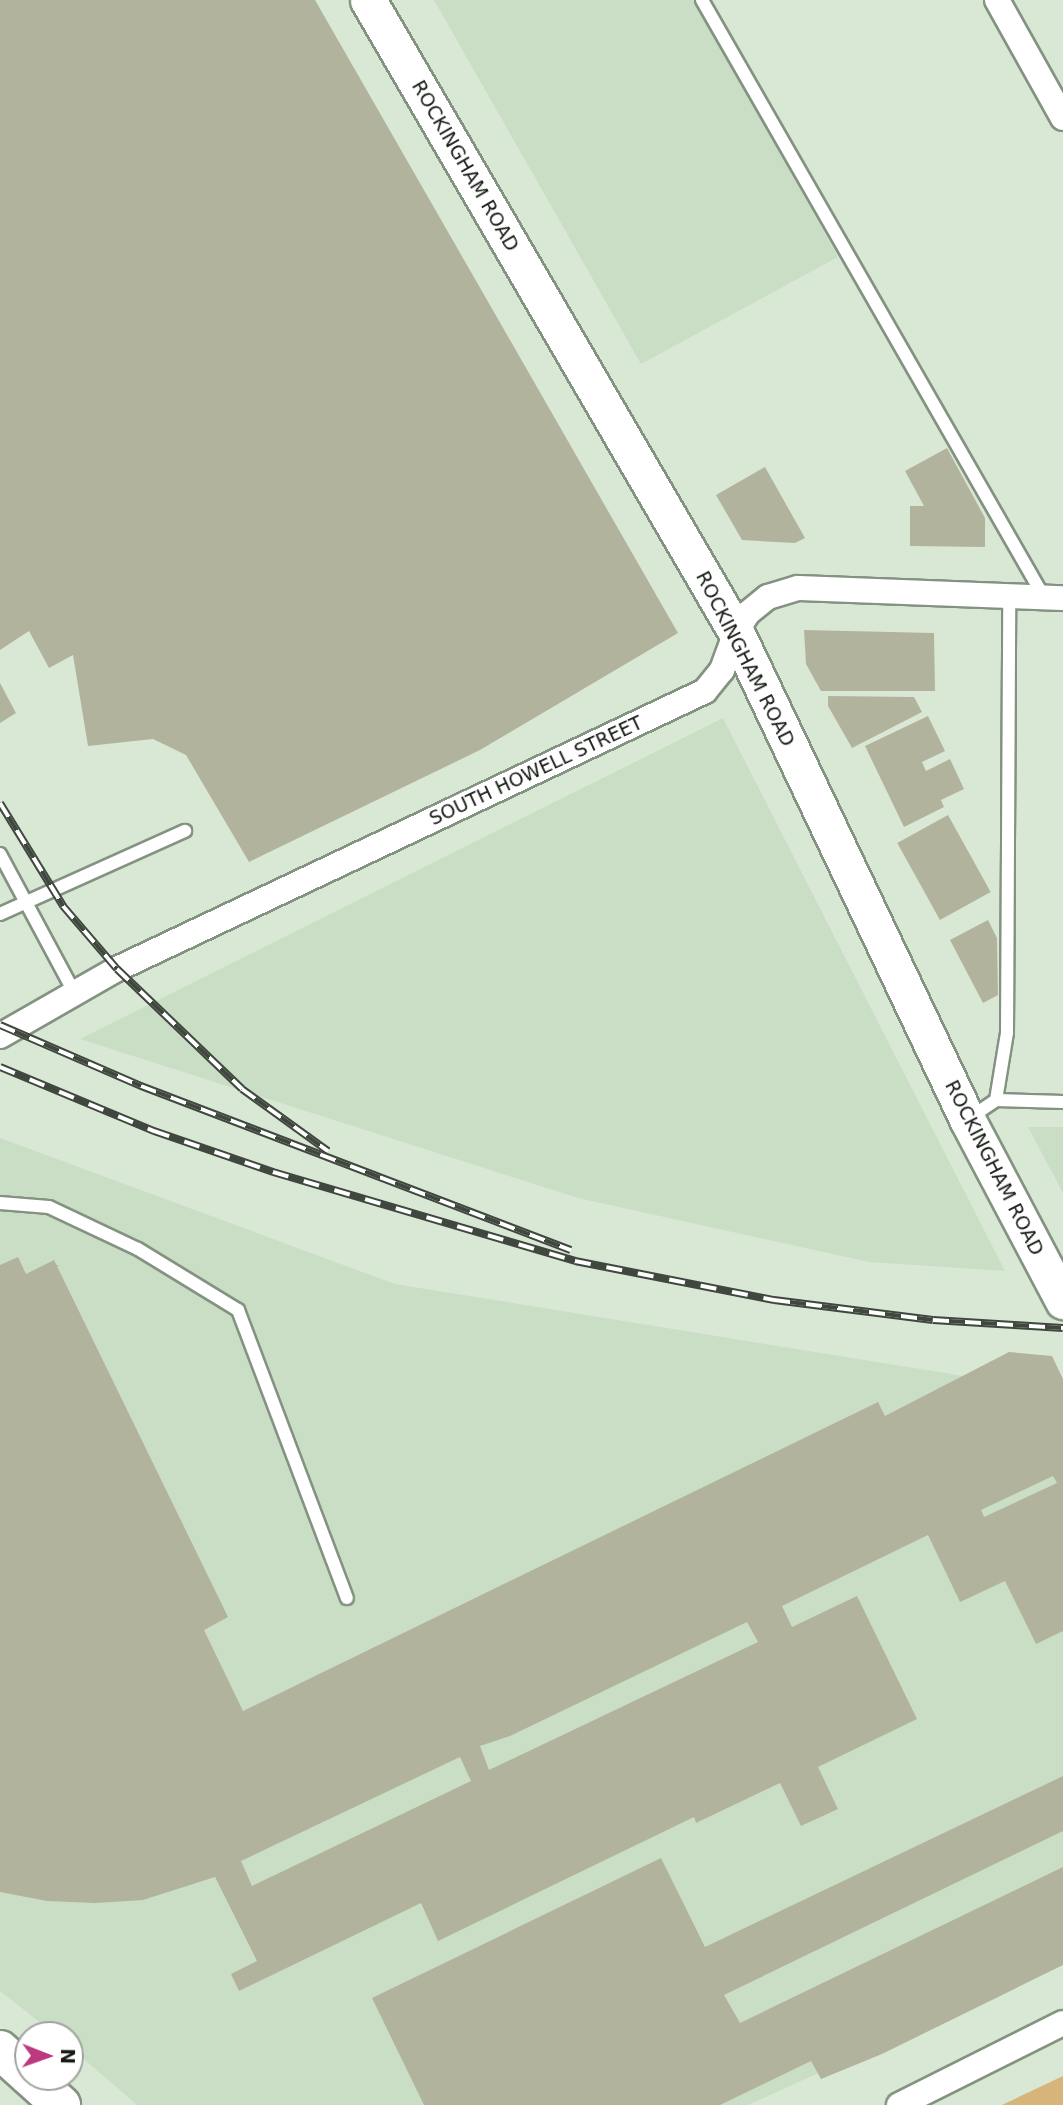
<!DOCTYPE html>
<style>
body{margin:0}
#map{position:relative;width:1063px;height:2105px;overflow:hidden;background:#d9e8d5;font-family:"DejaVu Sans",sans-serif}
div>[style]{position:absolute}
[style*='--x']{left:calc(var(--x)*1px);top:calc(var(--y)*1px);width:calc(var(--w)*1px);rotate:calc(var(--a)*1deg)}
.built>*{inset:0;background:#cadec5}
.green>*{inset:0;background:#d6b47a}
.building>*{inset:0;background:#b2b39d;transform-origin:0 0}
.roads{filter:drop-shadow(2px 0 #849281) drop-shadow(-2px 0 #849281) drop-shadow(0 2px #849281) drop-shadow(0 -2px #849281)}
.lane>*{height:12px;margin:-6px;padding:0 6px;transform-origin:6px;border-radius:6px;background:#fff}
.street>*{height:24px;margin:-12px;padding:0 12px;transform-origin:12px;border-radius:12px;background:#fff}
.secondary>*{height:35px;margin:-17.5px;padding:0 17.5px;transform-origin:17.5px;border-radius:17.5px;background:#fff}
.primary>*{height:38px;margin:-19px;padding:0 19px;transform-origin:19px;border-radius:19px;background:#fff}
.rail>*{height:8px;margin-top:-4px;transform-origin:0;background:repeating-linear-gradient(90deg,#fff 0 16px,#40473e 0 32px);box-sizing:border-box;border-block:2px solid #40473e}
span{translate:-50% -50%;white-space:nowrap;text-align:center;line-height:1.15;-webkit-text-stroke:7px #fff;paint-order:stroke}
.street-label{font-size:19px;color:#151a14}
.north{position:absolute;left:14px;top:2021px;width:70px;height:70px;box-sizing:border-box;background:#fff;border:2px solid #a1a3a1;border-radius:50%;rotate:91deg;font-size:19px;font-weight:700;line-height:28px;text-align:center;color:#151a14}
.north::after{content:'';display:block;margin:auto;width:24px;height:32px;background:#bc387f;clip-path:polygon(50% 0,100% 100%,50% 72%,0 100%)}
</style>
<div id="map">
<div class="built">
<div style="clip-path:polygon(434px 0,694px 0,838px 257px,641px 364px)"></div>
<div style="clip-path:polygon(723px 718px,1005px 1271px,869px 1262px,578px 1198px,80px 1039px)"></div>
<div style="clip-path:polygon(1028px 1127px,1063px 1127px,1063px 1193px)"></div>
<div style="clip-path:polygon(0 1138px,395px 1284px,1050px 1390px,1063px 1415px,1063px 1962px,748px 2105px,137px 2105px,70px 2047px,70px 2035px,56px 2035px,0 1991px)"></div>
</div>
<div class="green">
<div style="clip-path:polygon(1063px 2076px,1063px 2105px,1002px 2105px)"></div>
</div>
<div class="building">
<div style="clip-path:polygon(0 0,315px 0,678px 633px,480px 750px,249px 862px,186px 755px,153px 739px,88px 746px,73px 655px,49px 668px,29px 631px,0 650px)"></div>
<div style="clip-path:polygon(947px 448px,985px 518px,985px 547px,910px 546px,910px 506px,924px 506px,905px 471px)"></div>
<div style="clip-path:polygon(765px 467px,805px 538px,795px 543px,742px 540px,716px 495px)"></div>
<div style="clip-path:polygon(804px 630px,934px 633px,935px 691px,821px 691px,806px 664px)"></div>
<div style="clip-path:polygon(0 683px,16px 713px,0 723px)"></div>
<div style="clip-path:polygon(828px 696px,914px 697px,922px 712px,852px 748px,828px 706px)"></div>
<div style="clip-path:polygon(928px 716px,945px 751px,922px 762px,926px 771px,950px 759px,964px 789px,941px 800px,944px 807px,904px 827px,865px 746px)"></div>
<div style="left:948px;top:815px;width:88px;height:58px;rotate:61deg"></div>
<div style="clip-path:polygon(988px 920px,997px 938px,998px 995px,983px 1003px,950px 940px)"></div>
<div style="clip-path:polygon(evenodd,18px 1257px,26px 1274px,54px 1260px,228px 1617px,204px 1630px,243px 1711px,878px 1402px,885px 1416px,1009px 1352px,1052px 1356px,1063px 1379px,1063px 1631px,1036px 1644px,1005px 1581px,960px 1602px,928px 1535px,782px 1606px,792px 1627px,857px 1596px,917px 1719px,818px 1767px,838px 1809px,801px 1826px,780px 1783px,696px 1823px,694px 1817px,438px 1941px,421px 1903px,239px 1991px,231px 1974px,257px 1961px,215px 1877px,143px 1900px,95px 1903px,47px 1901px,0 1892px,0 1265px,18px 1257px,1053px 1476px,1057px 1483px,984px 1517px,981px 1510px,1053px 1476px,18px 1257px,747px 1622px,758px 1642px,489px 1770px,480px 1746px,510px 1736px,747px 1622px,18px 1257px,460px 1757px,471px 1781px,252px 1886px,241px 1861px,460px 1757px)"></div>
<div style="clip-path:polygon(1063px 1776px,1063px 1831px,724px 1995px,740px 2023px,1063px 1867px,1063px 1965px,882px 2054px,821px 2079px,811px 2061px,720px 2105px,424px 2105px,372px 1998px,661px 1858px,705px 1947px)"></div>
</div>
<div class="roads">
<div class="lane">
<div style="--x:702;--y:0;--w:690;--a:60.2"></div>
<div style="--x:0;--y:854;--w:157;--a:61.8"></div>
<div style="--x:0;--y:914;--w:203;--a:-24.2"></div>
<div style="--x:996;--y:1100;--w:68;--a:-80.7"></div>
<div style="--x:1007;--y:1033;--w:435;--a:-89.7"></div>
<div style="--x:968;--y:1119;--w:34;--a:-34"></div>
<div style="--x:996;--y:1100;--w:67;--a:1.7"></div>
<div style="--x:0;--y:1203;--w:49;--a:4.7"></div>
<div style="--x:49;--y:1207;--w:98;--a:25.3"></div>
<div style="--x:138;--y:1249;--w:117;--a:31.4"></div>
<div style="--x:238;--y:1310;--w:308;--a:69.3"></div>
</div>
<div class="street">
<div style="--x:997;--y:0;--w:135;--a:60.8"></div>
<div style="--x:0;--y:1036;--w:135;--a:-29.8"></div>
<div style="--x:117;--y:969;--w:650;--a:-25.3"></div>
<div style="--x:705;--y:691;--w:27;--a:-51"></div>
<div style="--x:722;--y:670;--w:40;--a:-69.8"></div>
<div style="--x:736;--y:632;--w:22;--a:-58"></div>
<div style="--x:748;--y:613;--w:26;--a:-39"></div>
<div style="--x:768;--y:597;--w:31;--a:-17"></div>
<div style="--x:798;--y:588;--w:265;--a:2.2"></div>
<div style="--x:899;--y:2105;--w:183;--a:-26.6"></div>
</div>
<div class="secondary">
<div style="--x:368;--y:0;--w:731;--a:59.79"></div>
<div style="--x:736;--y:632;--w:539;--a:64.62"></div>
<div style="--x:967;--y:1119;--w:206;--a:62.2"></div>
</div>
<div class="primary">
<div style="--x:0;--y:2050;--w:38;--a:42"></div>
<div style="--x:30;--y:2077;--w:42;--a:42.1"></div>
</div>
</div>
<div class="rail">
<div style="--x:0;--y:803;--w:121;--a:58.5"></div>
<div style="--x:63;--y:906;--w:83;--a:49.4"></div>
<div style="--x:117;--y:969;--w:173;--a:43.8"></div>
<div style="--x:242;--y:1089;--w:106;--a:35.8"></div>
<div style="--x:0;--y:1025;--w:154;--a:23.4"></div>
<div style="--x:141;--y:1086;--w:460;--a:20.9"></div>
<div style="--x:0;--y:1067;--w:167;--a:22.6"></div>
<div style="--x:154;--y:1131;--w:126;--a:19"></div>
<div style="--x:273;--y:1172;--w:315;--a:16.4"></div>
<div style="--x:575;--y:1261;--w:203;--a:11.1"></div>
<div style="--x:774;--y:1300;--w:160;--a:7.2"></div>
<div style="--x:933;--y:1320;--w:130;--a:3.5"></div>
</div>
<div class="street-label">
<span style="left:465px;top:166px;rotate:60deg">ROCKINGHAM ROAD</span>
<span style="left:745px;top:659px;rotate:63deg">ROCKINGHAM ROAD</span>
<span style="left:536px;top:771px;rotate:-25deg">SOUTH HOWELL STREET</span>
<span style="left:994px;top:1168px;rotate:63deg">ROCKINGHAM ROAD</span>
</div>
<div class="north">N</div>
</div>
